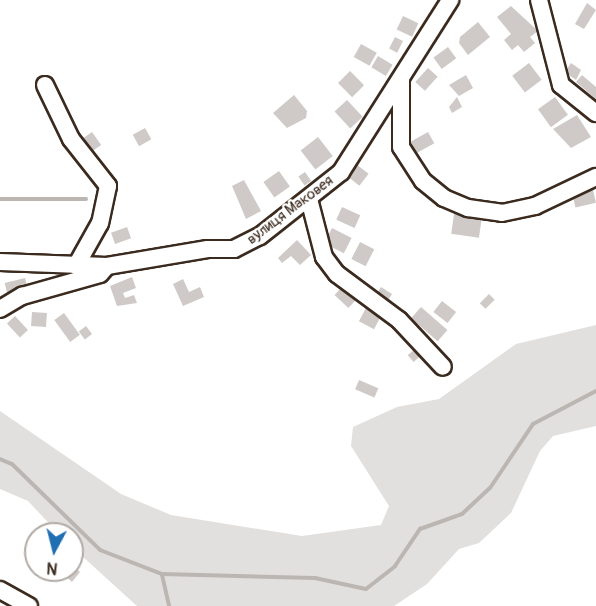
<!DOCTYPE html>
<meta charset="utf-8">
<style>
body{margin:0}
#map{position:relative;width:596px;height:606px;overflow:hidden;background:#fff;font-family:Pangolin,sans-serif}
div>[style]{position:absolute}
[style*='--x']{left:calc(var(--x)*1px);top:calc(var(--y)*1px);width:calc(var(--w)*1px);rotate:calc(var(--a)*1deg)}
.green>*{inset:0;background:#e2e0de}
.stream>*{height:4px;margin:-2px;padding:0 2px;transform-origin:2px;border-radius:2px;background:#bcb6b3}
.building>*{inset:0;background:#cfcac7;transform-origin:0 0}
.roads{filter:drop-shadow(2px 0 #3b2a1e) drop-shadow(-2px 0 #3b2a1e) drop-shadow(0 2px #3b2a1e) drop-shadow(0 -2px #3b2a1e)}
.minor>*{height:16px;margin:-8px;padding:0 8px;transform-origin:8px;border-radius:8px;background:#fff}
span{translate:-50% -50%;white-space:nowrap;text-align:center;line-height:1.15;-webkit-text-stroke:4.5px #fff;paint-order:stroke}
.street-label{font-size:15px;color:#3b2a1e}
.north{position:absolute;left:24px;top:522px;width:60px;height:60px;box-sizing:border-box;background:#fff;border:2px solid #b1aaa5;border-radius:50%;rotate:187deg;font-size:16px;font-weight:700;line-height:24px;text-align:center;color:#3b2a1e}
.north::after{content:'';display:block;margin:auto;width:21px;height:27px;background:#1f6fb2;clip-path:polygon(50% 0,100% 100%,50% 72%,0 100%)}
</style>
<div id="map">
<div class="green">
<div style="clip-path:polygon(596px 325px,596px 426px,553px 436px,540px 451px,511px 513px,479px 543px,459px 549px,427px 584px,394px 606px,137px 606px,72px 547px,72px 534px,59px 534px,28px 501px,0 489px,0 411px,121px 494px,171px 515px,302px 536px,381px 525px,389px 506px,351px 446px,353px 427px,397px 407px,439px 399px,516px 344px)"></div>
</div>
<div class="stream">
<div style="--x:0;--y:199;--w:86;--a:0"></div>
<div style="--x:0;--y:459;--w:13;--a:23"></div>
<div style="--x:12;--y:464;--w:123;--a:44.3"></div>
<div style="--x:100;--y:550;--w:66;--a:21.2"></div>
<div style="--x:162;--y:574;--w:153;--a:1.5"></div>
<div style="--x:315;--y:578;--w:52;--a:12.2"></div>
<div style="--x:366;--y:589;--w:37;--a:-38"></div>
<div style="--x:395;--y:566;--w:45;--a:-56"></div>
<div style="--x:420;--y:529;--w:45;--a:-19.7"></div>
<div style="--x:462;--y:514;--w:38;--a:-43"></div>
<div style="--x:490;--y:488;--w:77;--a:-56.1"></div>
<div style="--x:533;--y:424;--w:71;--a:-27.6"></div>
<div style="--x:162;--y:575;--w:32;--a:77"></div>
</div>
<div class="building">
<div style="clip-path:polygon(587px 3px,596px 10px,584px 29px,575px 24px)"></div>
<div style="clip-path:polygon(511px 6px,538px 31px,530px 37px,535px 43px,524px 52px,518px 45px,512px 50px,504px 40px,511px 34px,497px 17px)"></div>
<div style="left:403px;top:16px;width:17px;height:15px;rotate:25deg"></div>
<div style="clip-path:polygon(478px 22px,490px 37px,468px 55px,459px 43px,460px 37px)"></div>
<div style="left:395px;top:37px;width:9px;height:13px;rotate:27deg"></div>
<div style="left:361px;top:44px;width:18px;height:15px;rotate:29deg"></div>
<div style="left:448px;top:47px;width:14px;height:18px;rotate:54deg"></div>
<div style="left:378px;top:56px;width:17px;height:13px;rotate:31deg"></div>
<div style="left:529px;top:63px;width:21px;height:21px;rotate:53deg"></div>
<div style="clip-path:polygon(571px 63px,581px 70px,576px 80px,565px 72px)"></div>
<div style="left:428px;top:68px;width:13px;height:19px;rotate:42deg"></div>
<div style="left:350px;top:71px;width:20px;height:17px;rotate:45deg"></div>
<div style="clip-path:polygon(466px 75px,473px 88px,459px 96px,449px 85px)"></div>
<div style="clip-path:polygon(582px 75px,596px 87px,596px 99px,576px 82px)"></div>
<div style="clip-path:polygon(294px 95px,307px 111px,306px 118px,287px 128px,273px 113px)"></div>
<div style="clip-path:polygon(457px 97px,462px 107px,452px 113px,449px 107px)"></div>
<div style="left:555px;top:97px;width:22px;height:21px;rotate:54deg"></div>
<div style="left:347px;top:100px;width:23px;height:17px;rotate:47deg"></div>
<div style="clip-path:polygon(577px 115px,591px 137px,571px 148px,553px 129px)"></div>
<div style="left:145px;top:128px;width:13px;height:14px;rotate:61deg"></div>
<div style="left:92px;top:132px;width:16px;height:17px;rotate:55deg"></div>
<div style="left:428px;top:132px;width:13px;height:20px;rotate:61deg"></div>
<div style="left:318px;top:137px;width:24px;height:22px;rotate:52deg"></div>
<div style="left:356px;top:164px;width:16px;height:15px;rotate:38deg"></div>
<div style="left:279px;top:171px;width:19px;height:19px;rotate:55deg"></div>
<div style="left:305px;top:172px;width:11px;height:8px;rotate:56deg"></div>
<div style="clip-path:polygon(244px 180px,261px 211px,246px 219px,232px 186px)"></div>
<div style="left:593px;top:190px;width:13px;height:21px;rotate:77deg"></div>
<div style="left:342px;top:207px;width:20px;height:14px;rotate:24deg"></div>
<div style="left:454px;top:214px;width:28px;height:20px;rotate:8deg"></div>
<div style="left:127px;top:227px;width:12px;height:17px;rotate:70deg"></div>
<div style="left:332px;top:228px;width:22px;height:17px;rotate:27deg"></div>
<div style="clip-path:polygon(297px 240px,311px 255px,300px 265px,291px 256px,282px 263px,278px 258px)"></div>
<div style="left:360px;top:242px;width:16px;height:19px;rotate:27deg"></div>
<div style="clip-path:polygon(132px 277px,136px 288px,123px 293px,125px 298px,134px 295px,137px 303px,117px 306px,110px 286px)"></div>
<div style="left:25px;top:278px;width:12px;height:21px;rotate:76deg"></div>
<div style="clip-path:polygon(183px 279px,189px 292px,200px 287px,204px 297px,183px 306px,173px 284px)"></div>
<div style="left:342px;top:287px;width:19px;height:11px;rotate:43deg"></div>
<div style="left:381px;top:287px;width:13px;height:9px;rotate:32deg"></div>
<div style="left:489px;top:294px;width:8px;height:13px;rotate:45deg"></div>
<div style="left:442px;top:301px;width:18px;height:14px;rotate:38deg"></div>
<div style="left:421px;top:307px;width:35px;height:15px;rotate:41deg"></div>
<div style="left:366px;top:308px;width:17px;height:15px;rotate:28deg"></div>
<div style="left:32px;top:312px;width:15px;height:14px;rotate:4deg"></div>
<div style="left:64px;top:313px;width:27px;height:12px;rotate:54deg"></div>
<div style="left:15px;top:316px;width:19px;height:11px;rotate:47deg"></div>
<div style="left:86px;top:326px;width:10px;height:9px;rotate:53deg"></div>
<div style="left:416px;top:348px;width:9px;height:11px;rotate:49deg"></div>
<div style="left:359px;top:380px;width:21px;height:10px;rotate:23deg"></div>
<div style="clip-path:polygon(72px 565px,80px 572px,72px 582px,59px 570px,72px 570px)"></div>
</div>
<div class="roads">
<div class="minor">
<div style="--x:539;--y:0;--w:88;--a:75.5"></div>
<div style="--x:561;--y:85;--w:45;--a:38.7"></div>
<div style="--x:401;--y:80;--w:67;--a:90"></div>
<div style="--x:401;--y:147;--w:40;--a:57.1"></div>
<div style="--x:423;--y:181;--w:27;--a:39"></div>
<div style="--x:444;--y:198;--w:26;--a:23"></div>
<div style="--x:468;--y:208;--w:34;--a:8"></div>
<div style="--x:502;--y:213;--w:34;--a:-12"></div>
<div style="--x:535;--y:206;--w:68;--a:-25.4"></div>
<div style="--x:45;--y:85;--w:60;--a:64.3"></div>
<div style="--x:71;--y:139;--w:60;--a:51.8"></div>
<div style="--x:108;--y:186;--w:38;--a:102"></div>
<div style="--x:100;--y:223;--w:49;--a:119.2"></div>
<div style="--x:309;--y:199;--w:60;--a:75.5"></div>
<div style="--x:324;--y:257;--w:21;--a:53"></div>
<div style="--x:337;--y:274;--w:77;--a:36.6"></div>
<div style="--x:399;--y:320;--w:64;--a:46.9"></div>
<div style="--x:0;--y:262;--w:107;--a:2.1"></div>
<div style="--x:107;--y:266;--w:102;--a:-9.6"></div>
<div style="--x:208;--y:249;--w:26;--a:0"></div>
<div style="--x:234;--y:249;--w:29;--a:-27"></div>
<div style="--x:260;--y:236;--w:103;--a:-38.3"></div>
<div style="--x:341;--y:172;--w:204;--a:-57.6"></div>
<div style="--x:0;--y:309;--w:26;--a:-31"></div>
<div style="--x:22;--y:296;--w:81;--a:-15.8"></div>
<div style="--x:100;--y:274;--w:9;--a:-49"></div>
<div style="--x:0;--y:590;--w:33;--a:29"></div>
</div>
</div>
<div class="street-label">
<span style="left:290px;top:210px;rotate:-37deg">вулиця Маковея</span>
</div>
<div class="north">N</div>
</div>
